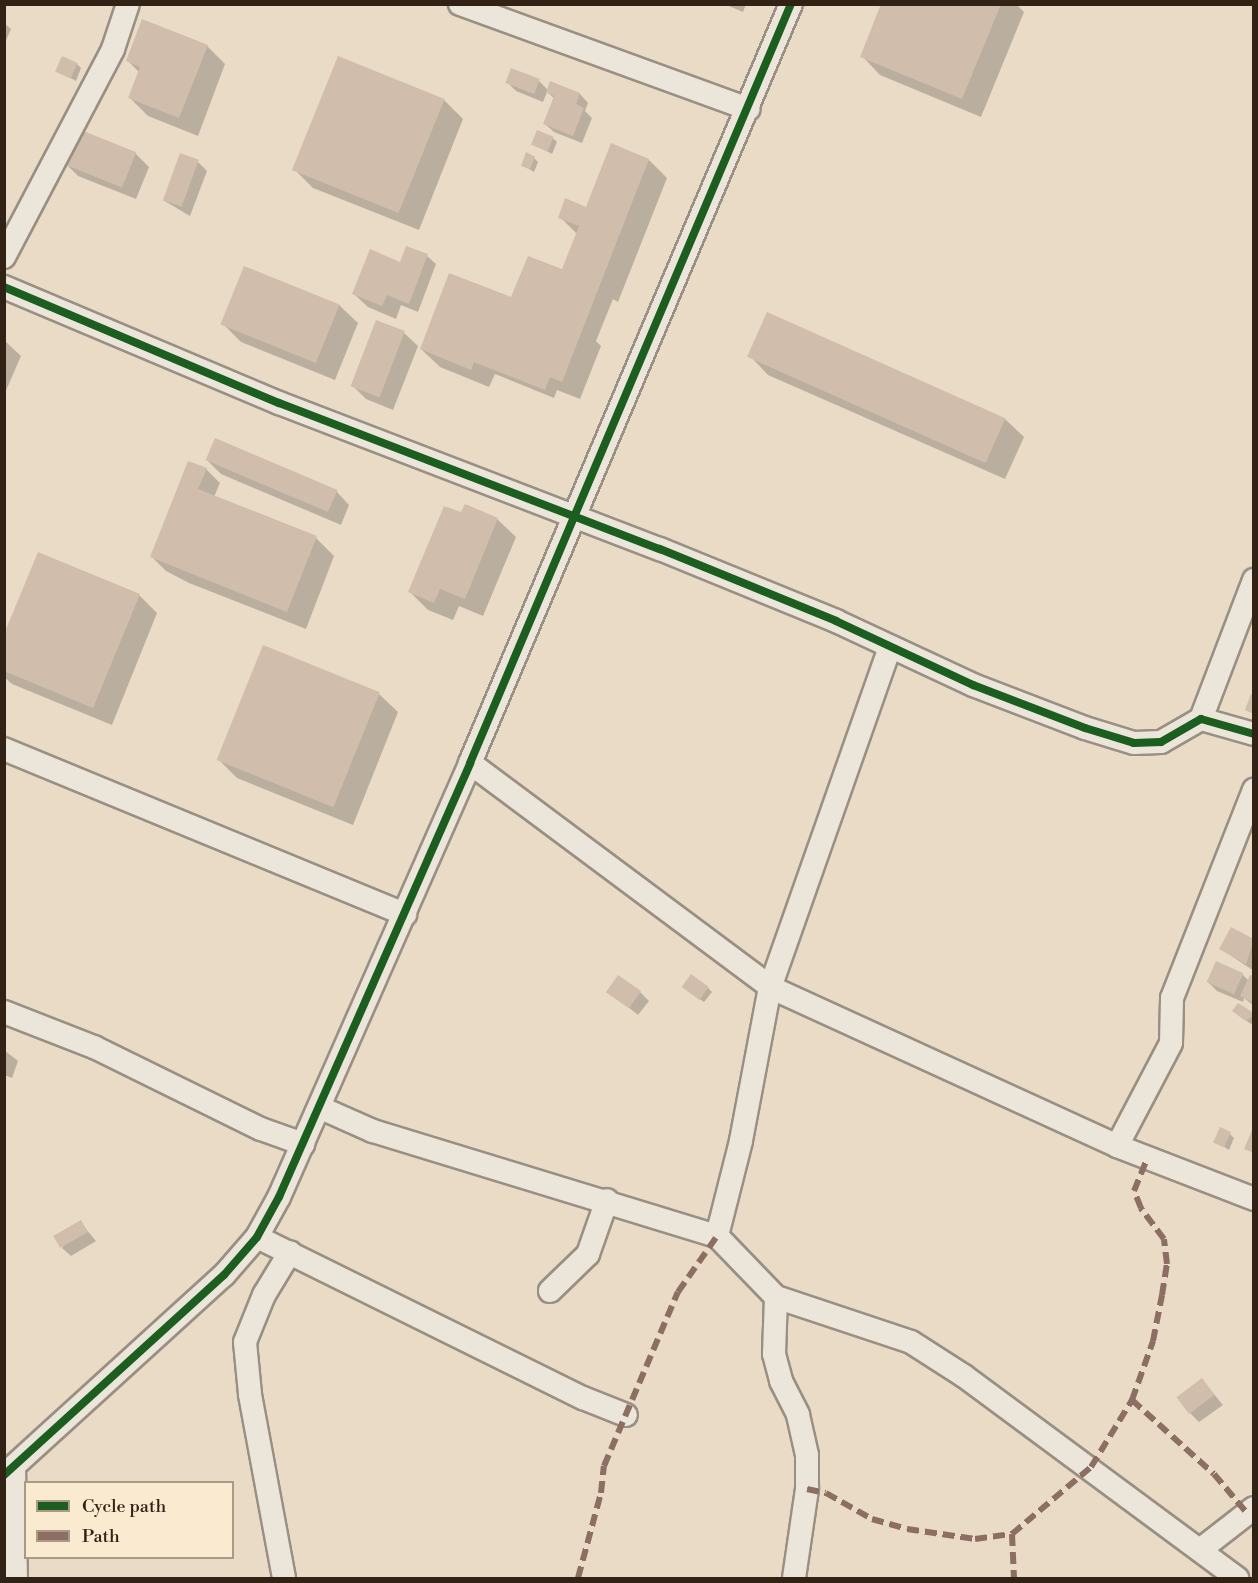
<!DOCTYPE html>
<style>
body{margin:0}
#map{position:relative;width:1258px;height:1583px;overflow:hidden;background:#e9dbc6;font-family:"Libre Bodoni",serif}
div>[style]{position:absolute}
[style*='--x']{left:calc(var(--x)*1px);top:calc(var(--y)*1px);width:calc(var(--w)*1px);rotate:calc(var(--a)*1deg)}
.shadow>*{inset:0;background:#0003}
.building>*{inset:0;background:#d1bdac;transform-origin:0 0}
.roads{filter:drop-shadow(2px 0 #998f82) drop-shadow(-2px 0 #998f82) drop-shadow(0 2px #998f82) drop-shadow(0 -2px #998f82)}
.minor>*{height:22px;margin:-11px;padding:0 11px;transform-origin:11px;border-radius:11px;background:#ece5da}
.quiet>*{height:6px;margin-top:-3px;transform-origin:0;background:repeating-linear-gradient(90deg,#8d6e63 0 12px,transparent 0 18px)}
.cycleway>*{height:8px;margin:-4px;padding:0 4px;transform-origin:4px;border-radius:4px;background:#1b5e20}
span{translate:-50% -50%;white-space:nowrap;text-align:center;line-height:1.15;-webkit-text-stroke:6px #faead0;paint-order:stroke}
.frame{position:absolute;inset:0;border:6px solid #322115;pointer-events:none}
.legend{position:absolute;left:24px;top:1481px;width:210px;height:78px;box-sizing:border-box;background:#faead0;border:2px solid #aa9a85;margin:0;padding:8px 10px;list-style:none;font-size:18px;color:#322115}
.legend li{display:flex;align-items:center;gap:12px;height:30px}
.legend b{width:30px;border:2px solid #aa9a85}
</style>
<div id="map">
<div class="shadow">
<div style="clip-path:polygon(724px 4px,746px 4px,743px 12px)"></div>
<div style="clip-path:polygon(883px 4px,1016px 4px,1024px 12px,981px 117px,880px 75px,862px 56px)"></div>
<div style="clip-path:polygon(4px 23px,11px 29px,4px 45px)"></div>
<div style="clip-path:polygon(207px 46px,225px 64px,198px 136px,148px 116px,130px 98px,140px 73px,128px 61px)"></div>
<div style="clip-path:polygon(77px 64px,81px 68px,76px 81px,58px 71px)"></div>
<div style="clip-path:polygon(539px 81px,548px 90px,551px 83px,580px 94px,588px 103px,585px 111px,592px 118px,582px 143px,554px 132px,545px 124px,555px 99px,547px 92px,543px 102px,516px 91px,507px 82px)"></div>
<div style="clip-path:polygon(444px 100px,463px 119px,419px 230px,313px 188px,295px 170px)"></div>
<div style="clip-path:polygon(553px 138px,557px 142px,552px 154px,533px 144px)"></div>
<div style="clip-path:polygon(135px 153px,149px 167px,136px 199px,78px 176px,64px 162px)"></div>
<div style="clip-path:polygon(534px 158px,538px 162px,534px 172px,522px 165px)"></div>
<div style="clip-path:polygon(649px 160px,667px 178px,618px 302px,613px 299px,596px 341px,601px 346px,580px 399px,557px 390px,554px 398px,495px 374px,489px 387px,440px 367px,421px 349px,568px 273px,577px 234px,560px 217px,587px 209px)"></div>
<div style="clip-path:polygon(198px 162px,207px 171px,190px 216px,163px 200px)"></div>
<div style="clip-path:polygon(427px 256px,436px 264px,418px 312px,401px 305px,396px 319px,368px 307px,354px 294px,401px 264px)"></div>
<div style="clip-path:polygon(339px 305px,358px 323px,335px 380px,241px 342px,223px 324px)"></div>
<div style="clip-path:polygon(404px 333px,418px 346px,393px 410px,366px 399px,352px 385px)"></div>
<div style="clip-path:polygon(4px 340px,21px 356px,4px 395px)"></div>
<div style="clip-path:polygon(750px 356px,1005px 419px,1024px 437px,1005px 479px,768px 375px)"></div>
<div style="clip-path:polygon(207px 460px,336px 491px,349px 505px,341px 525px,221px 474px)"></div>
<div style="clip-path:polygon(206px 469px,220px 483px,214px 497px,316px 538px,334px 556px,306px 629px,189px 583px,166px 571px,152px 557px)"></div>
<div style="clip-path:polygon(462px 514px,497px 519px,516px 537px,483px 616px,459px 606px,453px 620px,428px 610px,410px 592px)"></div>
<div style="clip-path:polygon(139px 595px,157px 613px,112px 725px,12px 684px,4px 677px,4px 638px)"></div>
<div style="clip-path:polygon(264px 647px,379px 694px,398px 712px,353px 825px,237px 778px,219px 760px)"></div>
<div style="clip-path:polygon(1254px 940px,1254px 971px,1221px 949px)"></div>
<div style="clip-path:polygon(1242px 974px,1249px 981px,1254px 978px,1254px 1006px,1244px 998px,1243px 1002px,1217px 991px,1208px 982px)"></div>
<div style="clip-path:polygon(708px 988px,712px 992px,704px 1002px,688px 991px)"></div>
<div style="clip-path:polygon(608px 991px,640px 992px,649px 1001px,638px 1015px)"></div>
<div style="clip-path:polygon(1238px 1015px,1254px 1015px,1254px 1022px,1251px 1024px)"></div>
<div style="clip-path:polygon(4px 1050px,18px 1061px,12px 1078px,4px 1075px)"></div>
<div style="clip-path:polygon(1230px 1134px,1234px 1138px,1229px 1150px,1215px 1141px)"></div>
<div style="clip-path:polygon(80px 1222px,96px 1241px,71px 1256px,62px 1248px)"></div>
<div style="clip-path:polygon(1202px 1380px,1223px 1405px,1199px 1422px,1190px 1413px)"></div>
</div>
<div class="building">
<div style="clip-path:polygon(881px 4px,1001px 4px,962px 99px,860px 57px)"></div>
<div style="clip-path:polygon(142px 19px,208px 45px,179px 118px,128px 98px,140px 67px,126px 61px)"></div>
<div style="left:62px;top:56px;width:17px;height:17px;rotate:24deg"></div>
<div style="left:338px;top:56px;width:115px;height:123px;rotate:22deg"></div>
<div style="left:511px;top:68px;width:31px;height:16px;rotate:21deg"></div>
<div style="clip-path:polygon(550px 81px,580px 93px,576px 104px,584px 108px,573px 136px,543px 124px,554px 96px,546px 92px)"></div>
<div style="left:76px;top:128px;width:65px;height:38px;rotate:22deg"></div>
<div style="left:537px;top:130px;width:18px;height:16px;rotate:22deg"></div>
<div style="clip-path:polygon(611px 143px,649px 159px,562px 382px,550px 377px,545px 390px,474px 362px,471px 370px,420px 349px,449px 273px,511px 297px,528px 256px,562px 269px,579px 226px,558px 218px,565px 198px,586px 207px)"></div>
<div style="clip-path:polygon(526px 152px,535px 157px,530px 169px,521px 166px)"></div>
<div style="left:180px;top:153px;width:20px;height:50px;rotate:20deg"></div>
<div style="clip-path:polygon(406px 246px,428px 254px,409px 304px,387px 295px,382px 306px,352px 294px,370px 249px,400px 262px)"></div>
<div style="left:244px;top:266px;width:103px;height:63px;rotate:22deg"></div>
<div style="left:767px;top:312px;width:261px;height:49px;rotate:24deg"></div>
<div style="left:376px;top:320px;width:31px;height:71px;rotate:21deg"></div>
<div style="left:215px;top:438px;width:133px;height:24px;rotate:23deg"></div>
<div style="clip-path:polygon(188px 461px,207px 468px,198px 489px,317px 536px,287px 612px,150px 557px)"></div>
<div style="clip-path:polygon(465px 504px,498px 518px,465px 599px,440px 589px,434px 603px,408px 592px,444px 506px,461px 512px)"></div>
<div style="clip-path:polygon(38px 552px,140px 594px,93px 708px,4px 671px,4px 634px)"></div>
<div style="left:263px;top:645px;width:126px;height:124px;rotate:22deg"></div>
<div style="clip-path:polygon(1251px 694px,1254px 695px,1254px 714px,1245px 710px)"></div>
<div style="clip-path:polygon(1231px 927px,1254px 939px,1246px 964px,1219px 949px)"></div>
<div style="left:1216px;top:961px;width:30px;height:23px;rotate:24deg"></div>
<div style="left:691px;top:974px;width:22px;height:16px;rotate:36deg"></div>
<div style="left:618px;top:975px;width:28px;height:21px;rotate:35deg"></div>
<div style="clip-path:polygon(1250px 975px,1254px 976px,1254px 1003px,1240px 996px)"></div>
<div style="clip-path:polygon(1238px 1003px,1254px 1013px,1254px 1015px,1246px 1021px,1232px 1011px)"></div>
<div style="left:1220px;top:1127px;width:12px;height:17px;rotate:24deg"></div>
<div style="clip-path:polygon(1252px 1130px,1254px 1131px,1254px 1153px,1244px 1149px)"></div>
<div style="left:81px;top:1220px;width:14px;height:32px;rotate:60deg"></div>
<div style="left:1202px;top:1378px;width:21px;height:32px;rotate:53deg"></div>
</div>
<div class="roads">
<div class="minor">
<div style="--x:460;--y:4;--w:307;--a:20"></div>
<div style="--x:4;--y:257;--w:235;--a:-62.3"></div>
<div style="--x:113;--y:49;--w:47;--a:-71.6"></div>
<div style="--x:4;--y:287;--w:298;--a:22.9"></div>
<div style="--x:279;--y:403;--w:408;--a:21"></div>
<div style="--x:660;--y:549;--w:190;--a:22.2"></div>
<div style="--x:836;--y:621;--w:151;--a:25"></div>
<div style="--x:973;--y:685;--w:120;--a:21"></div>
<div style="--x:1085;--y:728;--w:51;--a:17"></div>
<div style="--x:1134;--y:743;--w:27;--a:-2"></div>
<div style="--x:1161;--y:742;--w:46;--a:-29.9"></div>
<div style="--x:1201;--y:719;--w:55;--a:15.8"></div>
<div style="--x:890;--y:647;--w:361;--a:109.4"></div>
<div style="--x:770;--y:987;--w:157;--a:100.7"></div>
<div style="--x:741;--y:1141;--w:98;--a:104.2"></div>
<div style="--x:717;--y:1236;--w:85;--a:46"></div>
<div style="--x:776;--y:1297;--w:142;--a:18.4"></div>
<div style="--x:911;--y:1342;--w:63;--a:32.7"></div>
<div style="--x:964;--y:1376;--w:340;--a:36.5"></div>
<div style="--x:1201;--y:719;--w:149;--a:-69.1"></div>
<div style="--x:4;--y:749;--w:434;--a:22.4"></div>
<div style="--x:470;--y:763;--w:374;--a:36.7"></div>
<div style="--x:770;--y:987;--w:382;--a:24.6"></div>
<div style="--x:1117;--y:1146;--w:147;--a:21.1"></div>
<div style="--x:4;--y:1012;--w:97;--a:21.3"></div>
<div style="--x:94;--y:1047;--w:186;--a:26.2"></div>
<div style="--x:261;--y:1129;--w:45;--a:19.7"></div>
<div style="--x:321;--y:1108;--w:57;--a:23.9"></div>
<div style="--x:373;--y:1131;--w:360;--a:17"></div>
<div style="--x:1117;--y:1146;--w:116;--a:-62.3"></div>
<div style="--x:1171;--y:1043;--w:45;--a:-88.7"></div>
<div style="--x:1172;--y:998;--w:224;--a:-68.5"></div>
<div style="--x:257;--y:1237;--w:364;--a:26.3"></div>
<div style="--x:583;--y:1398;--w:46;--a:21.6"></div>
<div style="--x:550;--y:1291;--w:53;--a:-44.2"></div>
<div style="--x:588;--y:1254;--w:57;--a:-70.6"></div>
<div style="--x:776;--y:1297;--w:57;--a:92"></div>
<div style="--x:774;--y:1354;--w:28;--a:75"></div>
<div style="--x:781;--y:1381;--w:38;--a:63"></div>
<div style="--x:798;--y:1415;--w:41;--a:77.3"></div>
<div style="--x:807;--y:1455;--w:34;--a:90"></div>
<div style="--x:807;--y:1489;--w:90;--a:98.3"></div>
<div style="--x:14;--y:1467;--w:111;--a:89"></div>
<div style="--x:4;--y:1475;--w:297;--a:-42.3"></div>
<div style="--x:224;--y:1275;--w:50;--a:-49"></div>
<div style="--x:257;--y:1237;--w:46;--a:-61.2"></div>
<div style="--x:279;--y:1197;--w:474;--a:-66.2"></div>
<div style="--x:470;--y:763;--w:824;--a:-67.08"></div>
<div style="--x:1200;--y:1550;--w:68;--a:-37.9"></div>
<div style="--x:284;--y:1578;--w:187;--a:-100.5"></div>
<div style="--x:250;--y:1394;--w:52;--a:-95.5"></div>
<div style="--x:245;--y:1342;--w:51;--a:-68"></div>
<div style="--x:264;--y:1295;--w:50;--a:-58.8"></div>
</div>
</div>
<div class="quiet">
<div style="--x:1132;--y:1400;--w:110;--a:42.1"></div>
<div style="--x:1214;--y:1474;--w:51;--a:49.8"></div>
<div style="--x:807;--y:1489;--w:19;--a:12"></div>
<div style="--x:826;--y:1493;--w:53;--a:29.5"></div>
<div style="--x:872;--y:1519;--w:36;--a:16"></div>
<div style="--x:907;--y:1529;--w:69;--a:8.4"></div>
<div style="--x:975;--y:1539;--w:37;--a:-8"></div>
<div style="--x:1012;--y:1534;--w:104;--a:-40.3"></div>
<div style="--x:1091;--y:1467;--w:79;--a:-58.5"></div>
<div style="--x:1132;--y:1400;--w:63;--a:-70.4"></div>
<div style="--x:1153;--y:1341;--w:47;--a:-78.9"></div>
<div style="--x:1162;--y:1295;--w:31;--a:-81"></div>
<div style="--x:1167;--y:1264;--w:25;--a:-97"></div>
<div style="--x:1164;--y:1239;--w:39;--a:-127"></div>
<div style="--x:1141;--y:1208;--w:18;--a:-112"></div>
<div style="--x:1134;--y:1191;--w:35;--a:-68"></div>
<div style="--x:1012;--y:1534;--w:44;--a:87.4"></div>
<div style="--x:578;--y:1578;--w:88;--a:-74.9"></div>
<div style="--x:601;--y:1493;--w:27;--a:-84"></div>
<div style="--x:604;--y:1466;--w:189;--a:-67"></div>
<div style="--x:678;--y:1292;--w:68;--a:-55.1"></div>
</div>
<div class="cycleway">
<div style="--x:4;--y:287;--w:298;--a:22.9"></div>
<div style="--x:279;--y:403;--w:408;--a:21"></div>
<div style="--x:660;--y:549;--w:190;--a:22.2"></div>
<div style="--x:836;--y:621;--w:151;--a:25"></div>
<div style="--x:973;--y:685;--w:120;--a:21"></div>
<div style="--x:1085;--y:728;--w:51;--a:17"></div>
<div style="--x:1134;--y:743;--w:27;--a:-2"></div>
<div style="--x:1161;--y:742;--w:46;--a:-29.9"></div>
<div style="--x:1201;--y:719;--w:55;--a:15.8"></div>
<div style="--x:4;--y:1475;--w:297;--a:-42.3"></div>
<div style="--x:224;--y:1275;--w:50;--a:-49"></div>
<div style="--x:257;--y:1237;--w:46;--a:-61.2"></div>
<div style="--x:279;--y:1197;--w:474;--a:-66.2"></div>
<div style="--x:470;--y:763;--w:824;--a:-67.08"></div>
</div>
<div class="frame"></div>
<ul class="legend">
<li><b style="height:8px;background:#1b5e20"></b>Cycle path</li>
<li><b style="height:8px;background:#8d6e63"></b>Path</li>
</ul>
</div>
